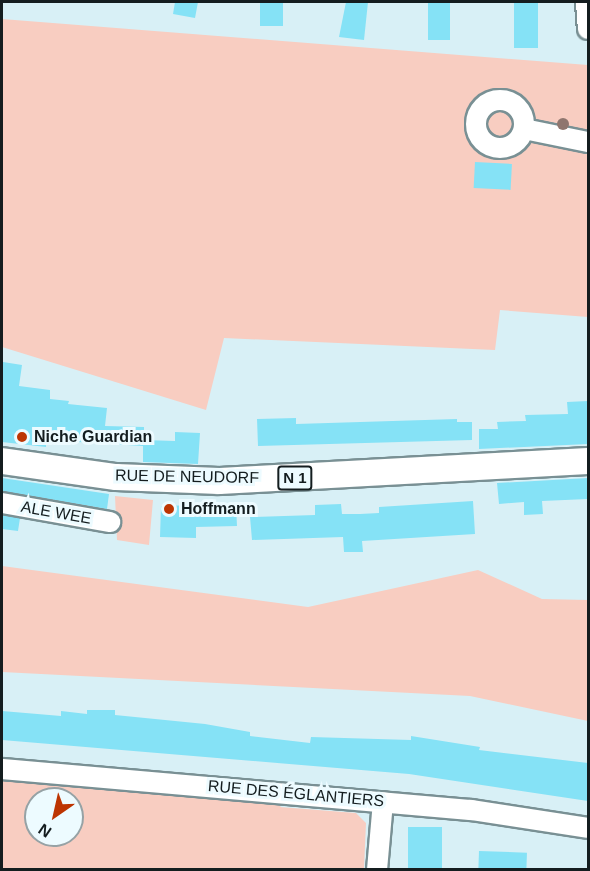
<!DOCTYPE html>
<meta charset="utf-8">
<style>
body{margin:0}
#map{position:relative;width:590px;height:871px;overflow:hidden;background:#d8f0f6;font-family:Arial,sans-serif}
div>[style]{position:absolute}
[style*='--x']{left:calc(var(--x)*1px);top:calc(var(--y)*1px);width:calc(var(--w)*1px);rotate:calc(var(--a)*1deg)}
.green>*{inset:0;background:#f8cdc1}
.building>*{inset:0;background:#85e2f6;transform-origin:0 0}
.roads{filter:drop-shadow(2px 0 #799094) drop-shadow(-2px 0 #799094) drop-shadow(0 2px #799094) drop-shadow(0 -2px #799094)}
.minor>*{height:20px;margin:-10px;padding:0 10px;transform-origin:10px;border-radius:10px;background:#fff}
.minor>.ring{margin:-10px;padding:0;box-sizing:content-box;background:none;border:20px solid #fff;border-radius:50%}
.major>*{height:26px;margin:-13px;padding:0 13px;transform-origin:13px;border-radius:13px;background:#fff}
.trees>*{width:12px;height:12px;margin:-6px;border-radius:50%;background:#8f766f}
.dots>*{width:16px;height:16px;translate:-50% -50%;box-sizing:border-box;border:3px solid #edfbff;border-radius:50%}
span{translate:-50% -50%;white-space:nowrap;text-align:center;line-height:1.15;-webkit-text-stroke:6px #edfbff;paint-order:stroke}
.shield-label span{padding:2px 4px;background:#edfbff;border:2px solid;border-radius:4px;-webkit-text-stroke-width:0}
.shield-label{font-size:15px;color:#141d1f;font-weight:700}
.poi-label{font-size:16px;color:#141d1f;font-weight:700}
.left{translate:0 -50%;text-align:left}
.street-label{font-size:16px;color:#141d1f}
.frame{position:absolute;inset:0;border:3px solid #141d1f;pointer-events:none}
.north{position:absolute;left:24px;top:787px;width:60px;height:60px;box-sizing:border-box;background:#edfbff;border:2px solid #96a2a5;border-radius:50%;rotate:214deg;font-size:16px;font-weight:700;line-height:24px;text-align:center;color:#141d1f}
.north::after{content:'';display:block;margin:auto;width:21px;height:27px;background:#bd3502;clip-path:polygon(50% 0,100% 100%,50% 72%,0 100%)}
</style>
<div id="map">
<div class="green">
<div style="clip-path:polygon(2px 19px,588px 65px,588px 317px,500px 310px,495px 350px,224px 338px,206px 410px,2px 347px)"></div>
<div style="clip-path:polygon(115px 496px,153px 500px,149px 545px,117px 540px)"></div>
<div style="clip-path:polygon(2px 566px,308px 607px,478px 570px,542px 599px,588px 600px,588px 721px,470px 696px,2px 672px)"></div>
<div style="clip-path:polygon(evenodd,2px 769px,292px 794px,280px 807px,356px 813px,366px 823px,364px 869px,2px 869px,2px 769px,36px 799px,72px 799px,72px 835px,36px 835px,36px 799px)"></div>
</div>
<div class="building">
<div style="clip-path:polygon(175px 2px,198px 2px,195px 18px,173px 14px)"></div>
<div style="left:260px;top:2px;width:23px;height:24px"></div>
<div style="clip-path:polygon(346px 2px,368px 2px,364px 40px,339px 37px)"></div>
<div style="left:428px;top:2px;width:22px;height:38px"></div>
<div style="left:514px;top:2px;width:24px;height:46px"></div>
<div style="left:475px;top:162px;width:37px;height:26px;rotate:3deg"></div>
<div style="clip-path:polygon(3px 362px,22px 365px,19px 386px,50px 390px,50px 399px,69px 401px,68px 404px,107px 408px,105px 426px,144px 427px,144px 440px,175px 441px,175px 432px,200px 433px,198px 464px,143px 462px,143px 446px,46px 440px,46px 447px,2px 442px)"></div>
<div style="clip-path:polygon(588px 401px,588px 444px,479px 449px,479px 429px,498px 429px,497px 422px,526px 421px,525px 415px,568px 414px,567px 402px)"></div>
<div style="clip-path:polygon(296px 418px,296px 424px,457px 419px,457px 422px,472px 422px,472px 440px,258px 446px,257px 419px)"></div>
<div style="clip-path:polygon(2px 478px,109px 494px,107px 509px,2px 491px)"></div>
<div style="clip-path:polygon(588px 478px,588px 499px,542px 501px,543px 514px,524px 515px,524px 502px,499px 504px,497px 483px)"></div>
<div style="clip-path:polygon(473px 501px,475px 534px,362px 541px,363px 552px,344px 552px,343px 537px,252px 540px,250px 517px,315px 515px,315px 505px,341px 504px,342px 514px,360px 514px,379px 513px,379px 507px)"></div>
<div style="clip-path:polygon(236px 504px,237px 526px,196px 527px,196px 538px,160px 537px,161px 506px)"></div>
<div style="clip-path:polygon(2px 515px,20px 518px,18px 531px,2px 529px)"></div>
<div style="clip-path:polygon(87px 710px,115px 710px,115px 715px,205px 724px,250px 732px,250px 736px,310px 743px,311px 737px,411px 740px,411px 736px,480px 747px,479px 750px,588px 763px,588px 801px,409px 774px,2px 740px,2px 711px,61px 716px,61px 711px,87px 714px)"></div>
<div style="left:408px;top:827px;width:34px;height:43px"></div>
<div style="left:479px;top:851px;width:48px;height:19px;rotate:2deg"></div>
</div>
<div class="roads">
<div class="minor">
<div style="--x:586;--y:2;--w:27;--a:86"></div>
<div class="ring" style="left:476px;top:100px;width:28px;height:28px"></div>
<div style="--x:524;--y:129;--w:65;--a:11.5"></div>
<div style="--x:2;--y:503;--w:110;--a:10"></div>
<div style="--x:2;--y:769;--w:471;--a:5"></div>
<div style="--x:471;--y:810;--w:118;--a:8.7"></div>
<div style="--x:377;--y:870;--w:68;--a:-85"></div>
</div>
<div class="major">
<div style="--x:2;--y:461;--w:115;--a:8"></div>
<div style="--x:116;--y:477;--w:103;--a:2.2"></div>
<div style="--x:219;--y:481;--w:370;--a:-3.1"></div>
</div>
</div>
<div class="trees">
<div style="left:563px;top:124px"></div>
</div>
<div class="dots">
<div style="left:22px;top:437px;background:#bd3502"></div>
<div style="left:169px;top:509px;background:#bd3502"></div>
</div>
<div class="shield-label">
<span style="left:295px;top:478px">N 1</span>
</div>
<div class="poi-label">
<span class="left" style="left:34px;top:437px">Niche Guardian</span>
<span class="left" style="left:181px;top:509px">Hoffmann</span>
</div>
<div class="street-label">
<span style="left:187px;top:477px;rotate:1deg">RUE DE NEUDORF</span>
<span style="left:56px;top:513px;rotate:10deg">ALE WEE</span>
<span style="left:296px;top:794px;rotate:5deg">RUE DES ÉGLANTIERS</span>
</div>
<div class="frame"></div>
<div class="north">N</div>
</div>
